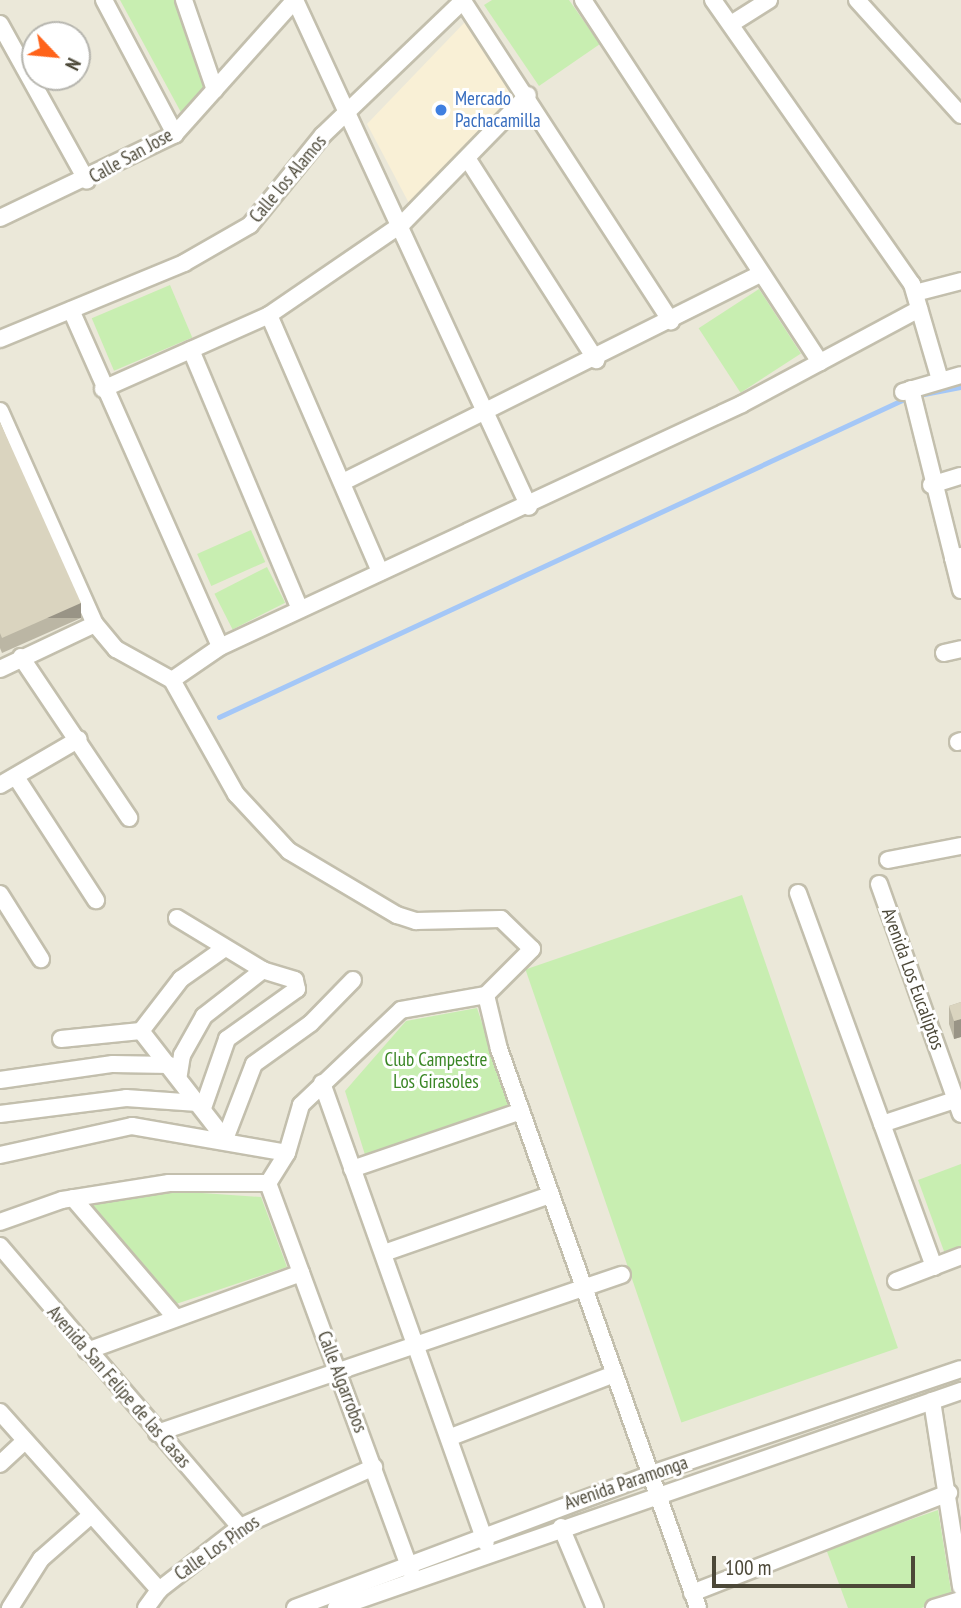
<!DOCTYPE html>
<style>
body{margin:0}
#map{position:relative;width:961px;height:1608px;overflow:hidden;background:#f7f5eb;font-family:"PT Sans Narrow",sans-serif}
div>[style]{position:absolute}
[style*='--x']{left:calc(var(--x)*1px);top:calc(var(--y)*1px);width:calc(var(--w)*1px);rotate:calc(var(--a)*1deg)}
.residential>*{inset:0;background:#ebe8d9}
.commercial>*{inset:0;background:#f9f0d6}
.green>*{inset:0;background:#c8eeb1;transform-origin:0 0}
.stream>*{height:4.5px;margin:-2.25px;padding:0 2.25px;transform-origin:2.25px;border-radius:2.25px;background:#a4c7f7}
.roads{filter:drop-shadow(2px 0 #c3bfad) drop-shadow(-2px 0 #c3bfad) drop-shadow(0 2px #c3bfad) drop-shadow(0 -2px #c3bfad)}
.minor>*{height:16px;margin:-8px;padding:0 8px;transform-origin:8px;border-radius:8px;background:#fff}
.wall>*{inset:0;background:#bbb6a4}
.shaded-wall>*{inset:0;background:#999486;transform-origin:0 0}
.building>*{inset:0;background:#dad4bf}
.dots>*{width:19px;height:19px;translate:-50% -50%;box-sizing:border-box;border:4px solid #fff;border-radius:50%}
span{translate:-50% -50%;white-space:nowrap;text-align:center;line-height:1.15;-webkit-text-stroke:6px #fff;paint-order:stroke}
.shop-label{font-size:19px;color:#366cbe}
.left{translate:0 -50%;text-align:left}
.street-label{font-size:19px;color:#4c4838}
.park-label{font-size:19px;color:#398524}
.north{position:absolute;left:21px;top:21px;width:70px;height:70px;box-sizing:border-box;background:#fff;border:2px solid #b7b6af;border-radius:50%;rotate:116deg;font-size:19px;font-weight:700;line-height:28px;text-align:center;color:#4c4838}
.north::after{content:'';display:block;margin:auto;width:24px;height:32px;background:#ff631a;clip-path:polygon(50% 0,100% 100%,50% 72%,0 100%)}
.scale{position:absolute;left:712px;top:1556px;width:203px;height:32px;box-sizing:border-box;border:4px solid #4c4838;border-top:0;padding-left:9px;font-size:21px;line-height:24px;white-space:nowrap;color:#4c4838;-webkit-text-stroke:5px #fff;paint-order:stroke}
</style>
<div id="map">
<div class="residential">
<div style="clip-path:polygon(evenodd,0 0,961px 0,961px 1608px,0 1608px,0 0,35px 35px,77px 35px,77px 77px,35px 77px,35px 35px)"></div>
</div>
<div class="commercial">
<div style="clip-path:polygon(465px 22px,513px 96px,411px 207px,367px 124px)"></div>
</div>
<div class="green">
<div style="clip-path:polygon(120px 0,176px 0,207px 90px,183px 116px)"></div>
<div style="clip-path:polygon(492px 0,569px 0,600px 44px,539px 86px,484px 5px)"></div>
<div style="left:170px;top:285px;width:57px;height:85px;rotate:67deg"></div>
<div style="left:759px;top:289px;width:77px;height:72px;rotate:57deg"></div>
<div style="left:251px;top:530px;width:35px;height:59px;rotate:66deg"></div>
<div style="left:267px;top:567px;width:40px;height:59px;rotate:63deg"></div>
<div style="left:742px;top:895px;width:479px;height:229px;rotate:71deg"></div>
<div style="clip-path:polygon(477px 1008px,510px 1106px,366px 1158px,345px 1091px,406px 1021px)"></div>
<div style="clip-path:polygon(961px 1164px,961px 1247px,945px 1254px,918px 1180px)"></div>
<div style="clip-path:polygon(173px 1191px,261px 1197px,287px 1267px,173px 1305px,87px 1203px)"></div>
<div style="clip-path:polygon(938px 1510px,952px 1597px,921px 1608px,848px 1608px,826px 1549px)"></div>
</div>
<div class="stream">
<div style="--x:924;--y:394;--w:38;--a:-11"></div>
<div style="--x:219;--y:717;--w:761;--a:-24.88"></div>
</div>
<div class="roads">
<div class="minor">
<div style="--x:104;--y:0;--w:152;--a:62.1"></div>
<div style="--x:184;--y:0;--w:95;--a:71"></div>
<div style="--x:295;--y:0;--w:558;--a:65.22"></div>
<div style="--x:583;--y:0;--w:433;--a:56.8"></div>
<div style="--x:713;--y:0;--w:347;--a:55"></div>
<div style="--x:912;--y:284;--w:100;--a:73.7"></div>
<div style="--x:857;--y:0;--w:155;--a:47.9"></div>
<div style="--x:463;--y:1;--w:382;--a:57"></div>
<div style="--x:0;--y:24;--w:179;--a:61"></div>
<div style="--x:731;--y:24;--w:45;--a:-32.3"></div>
<div style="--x:467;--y:158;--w:240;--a:57.4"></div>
<div style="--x:0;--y:218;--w:194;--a:-25.6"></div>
<div style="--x:175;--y:134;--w:180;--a:-48.2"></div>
<div style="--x:915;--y:293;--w:48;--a:-14.6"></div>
<div style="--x:71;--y:310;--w:368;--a:66.1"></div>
<div style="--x:269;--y:315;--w:280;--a:66.6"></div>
<div style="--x:0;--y:339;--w:199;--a:-22.4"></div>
<div style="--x:184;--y:263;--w:76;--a:-29.9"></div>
<div style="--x:250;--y:225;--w:116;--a:-51"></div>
<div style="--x:323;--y:135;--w:195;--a:-43.8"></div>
<div style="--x:191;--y:350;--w:281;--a:67.2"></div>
<div style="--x:103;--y:389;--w:182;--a:-24"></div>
<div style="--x:269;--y:315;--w:161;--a:-34.4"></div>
<div style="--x:402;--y:224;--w:180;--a:-45.7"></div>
<div style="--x:911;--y:389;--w:174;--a:76"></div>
<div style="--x:953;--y:558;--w:8;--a:-14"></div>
<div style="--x:903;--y:392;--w:60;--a:-16.3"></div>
<div style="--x:0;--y:411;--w:233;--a:66"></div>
<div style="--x:95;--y:624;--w:33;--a:50"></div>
<div style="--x:116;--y:649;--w:64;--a:29"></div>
<div style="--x:172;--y:680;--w:131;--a:60.7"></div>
<div style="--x:236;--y:794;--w:78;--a:47.1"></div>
<div style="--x:289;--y:851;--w:126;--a:30.7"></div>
<div style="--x:397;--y:915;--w:20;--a:18"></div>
<div style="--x:416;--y:921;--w:85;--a:-1.3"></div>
<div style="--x:501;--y:919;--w:43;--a:44.1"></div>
<div style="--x:532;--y:949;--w:65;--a:135"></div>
<div style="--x:486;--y:995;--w:86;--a:170"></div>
<div style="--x:401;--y:1010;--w:138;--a:136.5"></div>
<div style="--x:301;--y:1105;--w:50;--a:106.3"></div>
<div style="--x:287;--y:1153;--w:36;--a:122"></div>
<div style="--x:268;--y:1183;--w:99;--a:180"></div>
<div style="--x:169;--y:1183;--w:108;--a:171"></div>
<div style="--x:62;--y:1200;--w:66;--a:160.5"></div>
<div style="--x:343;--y:482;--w:466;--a:-26.5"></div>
<div style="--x:931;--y:485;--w:31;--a:-17"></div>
<div style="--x:953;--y:558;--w:33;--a:76"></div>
<div style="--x:944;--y:653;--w:17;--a:-13"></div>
<div style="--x:21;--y:657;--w:194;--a:56.1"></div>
<div style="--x:0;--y:669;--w:105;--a:-25.3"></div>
<div style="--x:172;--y:680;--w:58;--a:-34.5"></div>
<div style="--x:220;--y:647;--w:576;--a:-24.96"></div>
<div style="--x:742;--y:404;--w:201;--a:-28.2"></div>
<div style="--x:958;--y:742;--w:3;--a:-18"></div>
<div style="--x:16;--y:777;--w:147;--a:57"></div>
<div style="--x:0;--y:785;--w:91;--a:-30.2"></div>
<div style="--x:888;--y:860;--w:74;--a:-10.9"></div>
<div style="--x:879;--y:884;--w:244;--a:70.4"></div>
<div style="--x:798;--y:893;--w:398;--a:70"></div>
<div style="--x:0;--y:894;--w:77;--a:57.8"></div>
<div style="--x:177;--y:918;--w:100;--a:31.2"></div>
<div style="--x:263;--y:970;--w:75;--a:142.1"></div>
<div style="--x:204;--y:1016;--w:45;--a:119.4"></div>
<div style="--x:182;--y:1055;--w:20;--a:99"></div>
<div style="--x:486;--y:995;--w:56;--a:76.5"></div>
<div style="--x:499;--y:1049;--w:593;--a:70.4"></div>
<div style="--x:141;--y:1031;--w:137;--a:52.1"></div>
<div style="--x:61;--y:1039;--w:80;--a:-5.7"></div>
<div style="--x:141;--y:1031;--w:66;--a:-52.4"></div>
<div style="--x:181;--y:979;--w:50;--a:-35.3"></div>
<div style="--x:0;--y:1080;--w:114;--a:-8.1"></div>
<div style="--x:113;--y:1064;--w:57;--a:1"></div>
<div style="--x:322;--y:1083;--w:488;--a:70.4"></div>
<div style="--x:203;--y:1108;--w:73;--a:-70.8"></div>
<div style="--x:227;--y:1039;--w:86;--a:-35.5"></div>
<div style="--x:297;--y:989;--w:9;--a:-103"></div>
<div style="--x:295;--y:980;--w:34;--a:-163"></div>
<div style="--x:0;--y:1114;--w:127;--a:-7.2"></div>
<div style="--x:126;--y:1098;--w:72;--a:4"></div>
<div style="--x:882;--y:1124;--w:77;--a:-18.2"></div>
<div style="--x:225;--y:1139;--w:80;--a:-68.9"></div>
<div style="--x:254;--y:1064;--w:70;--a:-35.7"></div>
<div style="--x:311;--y:1023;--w:60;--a:-45.7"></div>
<div style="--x:0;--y:1155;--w:135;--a:-12.4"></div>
<div style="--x:132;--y:1126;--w:157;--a:9.9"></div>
<div style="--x:352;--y:1169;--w:179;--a:-18.9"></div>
<div style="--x:268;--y:1183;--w:414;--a:69.8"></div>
<div style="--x:73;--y:1198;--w:155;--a:49.4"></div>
<div style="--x:0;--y:1246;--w:370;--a:49.5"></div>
<div style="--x:384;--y:1253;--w:176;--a:-19.3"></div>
<div style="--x:896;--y:1281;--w:70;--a:-21"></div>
<div style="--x:87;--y:1351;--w:228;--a:-20"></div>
<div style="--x:932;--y:1401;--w:188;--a:81.1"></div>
<div style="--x:0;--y:1412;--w:239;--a:48.2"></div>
<div style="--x:157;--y:1433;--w:491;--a:-18.8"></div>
<div style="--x:451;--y:1437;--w:173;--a:-21.1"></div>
<div style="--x:0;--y:1464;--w:34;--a:-43"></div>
<div style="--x:561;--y:1527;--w:88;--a:67.2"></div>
<div style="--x:692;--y:1593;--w:276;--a:-21.3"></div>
<div style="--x:10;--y:1608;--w:58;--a:-57.7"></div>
<div style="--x:41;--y:1559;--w:64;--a:-41.2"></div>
<div style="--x:146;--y:1608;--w:22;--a:-54"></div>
<div style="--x:159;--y:1590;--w:103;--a:-37.9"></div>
<div style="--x:240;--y:1527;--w:147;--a:-24.1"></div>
<div style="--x:295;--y:1608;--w:377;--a:-20.6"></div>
<div style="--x:648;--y:1475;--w:330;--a:-18.7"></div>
<div style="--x:336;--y:1608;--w:662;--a:-19.15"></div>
<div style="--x:934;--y:1608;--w:28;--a:-17"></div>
</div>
</div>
<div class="wall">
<div style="clip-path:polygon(0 422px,81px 618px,2px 653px,0 648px)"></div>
<div style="clip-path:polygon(961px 1002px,961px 1037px,954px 1039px,949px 1024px,949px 1006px)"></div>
</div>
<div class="shaded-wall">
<div style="left:81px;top:603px;width:15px;height:86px;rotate:90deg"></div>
<div style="clip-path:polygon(961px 1019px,961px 1037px,954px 1039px,954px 1021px)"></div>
</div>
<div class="building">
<div style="clip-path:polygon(0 422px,81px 603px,2px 638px,0 633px)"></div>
<div style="clip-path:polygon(961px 1002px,961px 1019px,954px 1021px,949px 1006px)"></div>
</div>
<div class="dots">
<div style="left:441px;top:110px;background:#3f7fe0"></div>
</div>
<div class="shop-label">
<span class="left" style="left:455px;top:110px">Mercado<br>Pachacamilla</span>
</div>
<div class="street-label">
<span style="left:131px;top:156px;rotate:-29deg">Calle San Jose</span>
<span style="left:288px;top:179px;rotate:-50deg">Calle los Alamos</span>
<span style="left:913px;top:979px;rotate:70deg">Avenida Los Eucaliptos</span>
<span style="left:342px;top:1382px;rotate:69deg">Calle Algarrobos</span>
<span style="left:119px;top:1387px;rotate:49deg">Avenida San Felipe de las Casas</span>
<span style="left:626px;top:1483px;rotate:-19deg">Avenida Paramonga</span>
<span style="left:217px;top:1548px;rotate:-35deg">Calle Los Pinos</span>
</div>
<div class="park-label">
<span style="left:436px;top:1071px">Club Campestre<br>Los Girasoles</span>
</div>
<div class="north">N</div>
<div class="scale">100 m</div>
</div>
